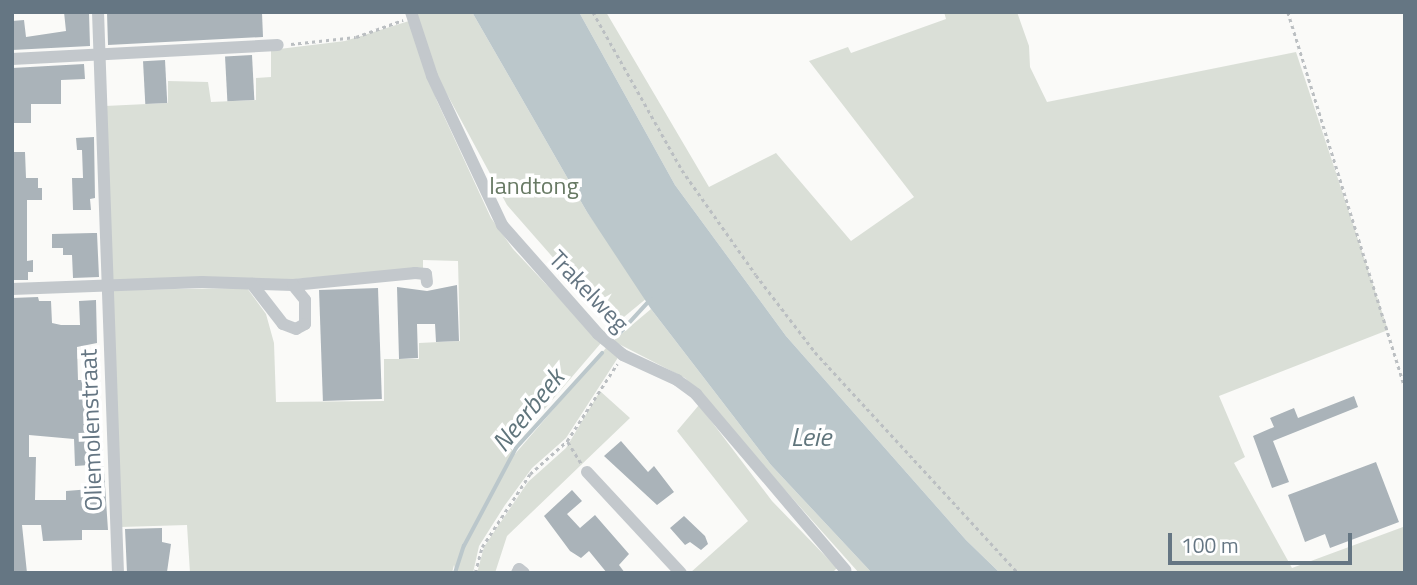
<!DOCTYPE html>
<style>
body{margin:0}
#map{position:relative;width:1417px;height:585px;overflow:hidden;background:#fafaf8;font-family:"Titillium Web",sans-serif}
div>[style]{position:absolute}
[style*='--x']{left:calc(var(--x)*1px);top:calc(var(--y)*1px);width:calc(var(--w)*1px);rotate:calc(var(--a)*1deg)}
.green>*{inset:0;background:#dadfd7}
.water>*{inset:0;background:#bbc7cb}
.stream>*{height:3.5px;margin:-1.75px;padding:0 1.75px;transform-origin:1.75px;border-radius:1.75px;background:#bbc7cb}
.building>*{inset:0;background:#aab3b9;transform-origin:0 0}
.path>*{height:2.5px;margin-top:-1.25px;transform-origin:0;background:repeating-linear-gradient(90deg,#bbbfc2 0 3.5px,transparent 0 7px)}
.minor>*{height:12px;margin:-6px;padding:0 6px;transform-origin:6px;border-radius:6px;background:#c3c8cc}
span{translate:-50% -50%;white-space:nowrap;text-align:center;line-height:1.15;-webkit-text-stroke:7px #fff;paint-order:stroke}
.park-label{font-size:24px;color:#687a64}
.street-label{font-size:24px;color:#657683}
.water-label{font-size:26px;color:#60757c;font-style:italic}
.frame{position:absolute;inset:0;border:14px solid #657683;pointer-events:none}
.scale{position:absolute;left:1168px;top:533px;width:184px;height:32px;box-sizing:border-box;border:4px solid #657683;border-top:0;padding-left:9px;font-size:21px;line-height:24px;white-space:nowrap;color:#657683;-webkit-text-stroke:5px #fff;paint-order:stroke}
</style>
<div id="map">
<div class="green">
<div style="clip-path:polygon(416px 12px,472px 12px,587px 212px,647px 298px,613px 326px,507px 205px,435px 72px)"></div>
<div style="clip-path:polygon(579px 12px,606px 12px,709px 187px,776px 153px,851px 241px,914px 197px,809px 61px,848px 47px,851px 53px,946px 19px,944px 12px,1017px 12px,1029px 46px,1030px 67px,1047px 102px,1296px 52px,1388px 330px,1219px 396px,1245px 457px,1234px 463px,1292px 568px,1403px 527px,1405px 573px,1000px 573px,966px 540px,786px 336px,675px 185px)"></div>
<div style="clip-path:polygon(409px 21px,437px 101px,491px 218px,513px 249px,601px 343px,511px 448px,515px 454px,606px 348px,619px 356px,566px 438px,532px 468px,505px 505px,479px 546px,473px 573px,456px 573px,454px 565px,452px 573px,190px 573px,187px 525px,120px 527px,111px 290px,247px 288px,266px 314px,274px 343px,276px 402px,384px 401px,384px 359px,419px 359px,419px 343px,460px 341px,458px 261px,423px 260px,423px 268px,296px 279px,113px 282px,105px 106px,168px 103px,168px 81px,208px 82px,211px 102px,256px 100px,256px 78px,271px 77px,271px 50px,345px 41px)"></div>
<div style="clip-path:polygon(651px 309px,771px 465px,872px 573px,859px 573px,685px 378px,613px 341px)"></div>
<div style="clip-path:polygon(600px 391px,630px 418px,507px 536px,495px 573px,477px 573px,484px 547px,496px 529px,528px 482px,566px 448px)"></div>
<div style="clip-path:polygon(699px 405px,772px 501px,837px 568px,832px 573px,690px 573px,748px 521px,677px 431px)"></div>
</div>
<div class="water">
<div style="clip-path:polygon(472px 12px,579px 12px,675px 185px,786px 336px,966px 540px,1000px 573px,872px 573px,771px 465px,651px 309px,587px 212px)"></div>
</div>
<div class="stream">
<div style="--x:619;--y:334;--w:47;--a:-47.6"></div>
<div style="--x:455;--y:573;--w:28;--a:-72"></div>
<div style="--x:464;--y:546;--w:111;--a:-62"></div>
<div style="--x:516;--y:448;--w:128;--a:-47.8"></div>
</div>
<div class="building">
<div style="clip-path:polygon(64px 12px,89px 12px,90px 46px,12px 50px,12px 21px,24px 20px,26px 37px,66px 31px)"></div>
<div style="clip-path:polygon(107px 12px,262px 13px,263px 37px,108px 45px)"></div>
<div style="left:252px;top:55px;width:45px;height:27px;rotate:87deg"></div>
<div style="left:165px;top:60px;width:43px;height:22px;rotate:87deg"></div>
<div style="clip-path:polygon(84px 64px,85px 79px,61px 80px,61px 104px,31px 104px,31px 123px,12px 123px,12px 68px)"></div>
<div style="clip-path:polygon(94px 137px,95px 198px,90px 199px,91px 210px,73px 210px,72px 178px,83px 178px,82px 150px,77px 150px,76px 138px)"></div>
<div style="clip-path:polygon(12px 152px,25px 152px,26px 178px,38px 178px,38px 188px,42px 188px,42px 200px,27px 200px,27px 261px,33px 260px,33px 272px,28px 272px,28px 280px,12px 280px)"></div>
<div style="clip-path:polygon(93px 233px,97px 233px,99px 277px,73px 278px,72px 255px,63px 255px,63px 248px,52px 248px,52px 234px)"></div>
<div style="clip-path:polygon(457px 285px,459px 341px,436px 342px,435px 324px,417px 324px,418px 358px,399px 359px,397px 287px,427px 291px)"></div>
<div style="left:378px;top:288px;width:111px;height:59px;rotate:88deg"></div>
<div style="clip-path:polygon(evenodd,38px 297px,39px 301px,51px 301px,52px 323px,61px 325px,80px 325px,79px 301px,96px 300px,97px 343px,77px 347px,78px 380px,92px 380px,93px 396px,99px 396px,108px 530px,82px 530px,82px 540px,43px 541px,41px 525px,22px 525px,27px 573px,16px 573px,12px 570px,12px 298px,38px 297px,29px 435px,74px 439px,75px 466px,90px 465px,91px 489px,66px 491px,66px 500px,35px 500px,36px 457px,29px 457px,29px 435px)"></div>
<div style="clip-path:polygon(1354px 396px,1358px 407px,1273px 441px,1289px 482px,1272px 488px,1253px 436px,1274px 427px,1270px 418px,1294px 408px,1298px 418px)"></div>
<div style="clip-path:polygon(621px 441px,648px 472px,654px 466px,674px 492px,657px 505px,604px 456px)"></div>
<div style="clip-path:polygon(1376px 462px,1399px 522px,1330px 548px,1325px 534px,1305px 542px,1288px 495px)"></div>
<div style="clip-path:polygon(572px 490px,582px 501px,567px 514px,580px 528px,595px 515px,629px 554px,619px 565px,625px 573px,607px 573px,589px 551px,581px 558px,570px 551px,544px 516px)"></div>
<div style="clip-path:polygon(684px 516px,705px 536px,708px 544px,701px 550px,690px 542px,685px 545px,670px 528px)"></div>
<div style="clip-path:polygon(162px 528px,162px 542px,171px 544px,167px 572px,127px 573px,125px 529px)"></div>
</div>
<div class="path">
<div style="--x:593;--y:12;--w:181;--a:60.6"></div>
<div style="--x:682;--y:170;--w:128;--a:54.8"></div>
<div style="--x:756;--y:275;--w:97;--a:52.5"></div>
<div style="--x:815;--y:352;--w:300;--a:47.4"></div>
<div style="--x:1288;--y:12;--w:393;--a:72.7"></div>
<div style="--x:291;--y:44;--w:65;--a:-6.1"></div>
<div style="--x:356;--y:37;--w:50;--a:-19.9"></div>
<div style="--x:568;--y:442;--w:25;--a:58"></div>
<div style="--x:475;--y:573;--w:27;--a:-75"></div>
<div style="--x:482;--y:547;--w:87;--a:-56.7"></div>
<div style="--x:530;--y:474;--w:50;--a:-41.7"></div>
<div style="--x:567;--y:441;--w:92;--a:-57"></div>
</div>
<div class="minor">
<div style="--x:98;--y:12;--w:561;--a:87.96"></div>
<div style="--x:411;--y:12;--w:67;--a:71.8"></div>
<div style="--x:432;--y:76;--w:165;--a:64.8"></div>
<div style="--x:502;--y:225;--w:145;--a:48.6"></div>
<div style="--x:598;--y:334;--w:33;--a:40"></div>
<div style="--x:623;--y:355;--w:60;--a:24.8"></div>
<div style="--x:677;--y:380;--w:24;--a:36"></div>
<div style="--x:696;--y:394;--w:231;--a:49.7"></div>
<div style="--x:12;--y:59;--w:266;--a:-3"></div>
<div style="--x:293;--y:285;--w:123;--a:-5.6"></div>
<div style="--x:415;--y:273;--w:11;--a:5"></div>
<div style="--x:426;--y:274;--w:8;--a:83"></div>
<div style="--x:12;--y:289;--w:190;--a:-2.1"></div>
<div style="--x:202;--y:282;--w:91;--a:1.9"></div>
<div style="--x:293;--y:285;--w:19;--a:51"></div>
<div style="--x:305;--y:300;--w:24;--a:90"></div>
<div style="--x:305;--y:324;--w:10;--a:151"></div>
<div style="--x:296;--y:329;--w:14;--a:-159"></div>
<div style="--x:283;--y:324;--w:51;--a:-127.8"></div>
<div style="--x:587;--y:472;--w:138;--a:47.1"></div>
<div style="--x:517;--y:573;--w:4;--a:-63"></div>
<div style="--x:519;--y:569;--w:6;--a:39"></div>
</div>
<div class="park-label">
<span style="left:534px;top:186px">landtong</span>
</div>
<div class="street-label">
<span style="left:589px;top:291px;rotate:46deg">Trakelweg</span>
<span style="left:91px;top:430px;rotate:-92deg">Oliemolenstraat</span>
</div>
<div class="water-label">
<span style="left:528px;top:410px;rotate:-51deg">Neerbeek</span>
<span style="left:811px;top:437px">Leie</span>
</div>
<div class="frame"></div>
<div class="scale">100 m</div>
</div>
